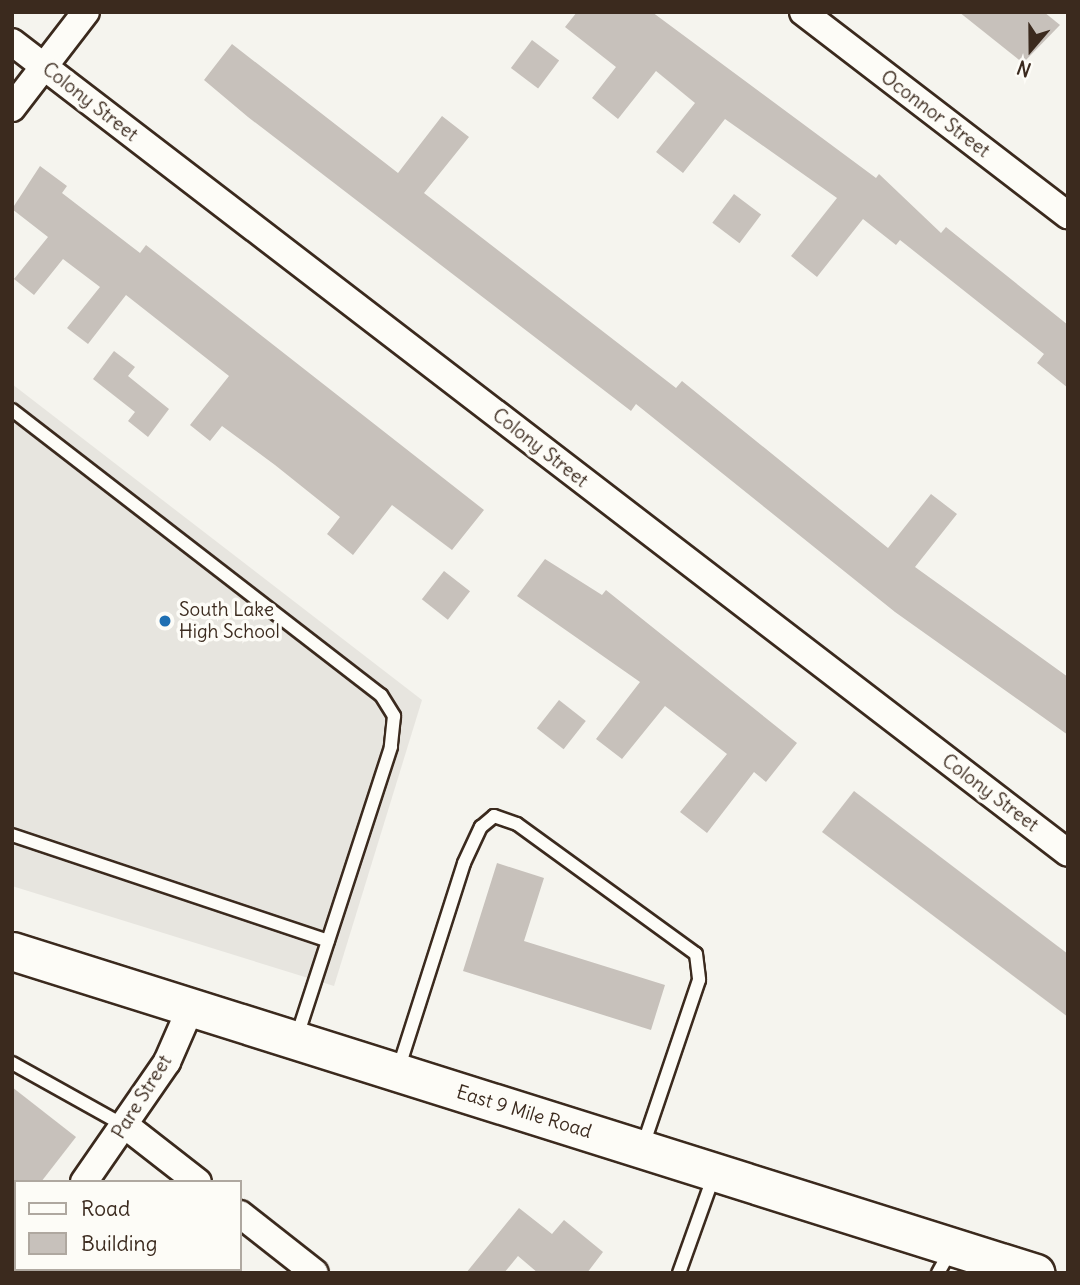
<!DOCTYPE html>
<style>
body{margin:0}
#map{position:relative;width:1080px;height:1285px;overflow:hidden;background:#f5f4ee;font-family:Delius,sans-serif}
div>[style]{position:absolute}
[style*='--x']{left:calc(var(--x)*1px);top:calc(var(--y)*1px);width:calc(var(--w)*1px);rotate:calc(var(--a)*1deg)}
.built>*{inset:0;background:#e7e5df}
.building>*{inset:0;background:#c7c1bb;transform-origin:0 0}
.roads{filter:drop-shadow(2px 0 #3b2a1e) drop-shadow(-2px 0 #3b2a1e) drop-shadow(0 2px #3b2a1e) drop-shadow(0 -2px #3b2a1e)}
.lane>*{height:12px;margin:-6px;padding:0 6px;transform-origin:6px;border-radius:6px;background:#fdfcf7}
.street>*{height:26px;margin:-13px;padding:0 13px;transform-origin:13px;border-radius:13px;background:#fdfcf7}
.secondary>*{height:37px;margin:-18.5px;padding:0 18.5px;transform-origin:18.5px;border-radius:18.5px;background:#fdfcf7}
.dots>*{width:19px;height:19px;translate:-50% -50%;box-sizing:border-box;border:4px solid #fdfcf7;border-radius:50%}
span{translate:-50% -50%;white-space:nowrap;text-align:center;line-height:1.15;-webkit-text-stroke:7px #fdfcf7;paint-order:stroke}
.street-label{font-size:19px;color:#3b2a1e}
.poi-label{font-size:19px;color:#3b2a1e}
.left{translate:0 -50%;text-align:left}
.frame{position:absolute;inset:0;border:14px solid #3b2a1e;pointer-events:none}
.legend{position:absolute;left:14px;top:1180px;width:228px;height:91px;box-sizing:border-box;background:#fdfcf7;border:2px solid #afa8a0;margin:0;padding:9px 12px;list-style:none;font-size:21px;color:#3b2a1e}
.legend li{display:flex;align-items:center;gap:14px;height:35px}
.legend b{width:35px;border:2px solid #afa8a0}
.north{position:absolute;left:996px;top:14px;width:70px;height:70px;-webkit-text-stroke:5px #fdfcf7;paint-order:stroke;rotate:200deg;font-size:19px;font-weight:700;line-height:28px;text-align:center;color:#3b2a1e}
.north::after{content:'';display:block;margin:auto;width:24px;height:32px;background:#3b2a1e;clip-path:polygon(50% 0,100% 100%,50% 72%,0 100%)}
</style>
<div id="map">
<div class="built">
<div style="clip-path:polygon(12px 384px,422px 700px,334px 986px,12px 886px)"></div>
</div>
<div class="building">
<div style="clip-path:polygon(577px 12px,652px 12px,876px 178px,879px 174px,941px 233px,946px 227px,1068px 325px,1068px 388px,1037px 363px,1044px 354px,900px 240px,896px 245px,863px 219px,817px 277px,791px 256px,837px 198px,725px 119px,683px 173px,656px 152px,695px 103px,656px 71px,618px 119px,592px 98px,616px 67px,565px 27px)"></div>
<div style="clip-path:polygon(959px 12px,1044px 12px,1060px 25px,1023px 63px)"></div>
<div style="left:532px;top:40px;width:34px;height:35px;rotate:37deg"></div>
<div style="clip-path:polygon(232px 44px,398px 173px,442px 116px,469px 137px,424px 193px,676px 388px,682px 381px,888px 548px,931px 494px,957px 514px,915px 567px,1068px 677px,1068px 735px,895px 612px,636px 404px,631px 411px,248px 117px,204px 80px)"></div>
<div style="clip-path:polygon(40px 166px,67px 186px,62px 193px,140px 253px,146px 245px,484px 510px,452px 550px,392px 505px,353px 555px,327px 534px,340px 517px,275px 465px,222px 426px,210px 441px,190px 425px,229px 376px,126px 295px,88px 344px,67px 328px,100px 287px,63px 259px,34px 295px,14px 279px,48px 237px,12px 209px)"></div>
<div style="left:734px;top:194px;width:34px;height:36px;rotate:37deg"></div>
<div style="clip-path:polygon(114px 351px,135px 367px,128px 376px,169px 409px,148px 437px,128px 421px,135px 412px,93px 379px)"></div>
<div style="clip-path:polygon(545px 559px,602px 595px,606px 590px,797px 743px,766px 782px,754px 772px,707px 833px,680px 812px,727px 754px,665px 706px,622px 759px,596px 739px,640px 682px,517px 596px)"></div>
<div style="left:444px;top:571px;width:33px;height:36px;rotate:38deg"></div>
<div style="left:559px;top:700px;width:34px;height:36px;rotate:38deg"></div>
<div style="clip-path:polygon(854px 791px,1068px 954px,1068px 1017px,822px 832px)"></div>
<div style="clip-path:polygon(497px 863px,544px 878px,524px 941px,665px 985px,651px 1030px,463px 971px)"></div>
<div style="clip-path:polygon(12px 1087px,76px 1137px,41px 1182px,12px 1182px)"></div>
<div style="clip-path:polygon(519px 1208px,552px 1234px,564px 1220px,603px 1252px,587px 1273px,538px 1273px,518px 1256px,504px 1273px,466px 1273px)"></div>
</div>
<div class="roads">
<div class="lane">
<div style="--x:12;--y:410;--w:466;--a:37.7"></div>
<div style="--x:381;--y:695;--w:25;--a:58"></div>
<div style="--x:394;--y:716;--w:31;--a:96"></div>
<div style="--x:391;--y:747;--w:304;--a:108"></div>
<div style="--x:12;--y:835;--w:333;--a:18.5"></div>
<div style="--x:12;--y:1063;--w:129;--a:29.1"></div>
<div style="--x:398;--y:1070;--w:217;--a:-72.3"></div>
<div style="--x:464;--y:863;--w:40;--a:-65"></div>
<div style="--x:481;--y:827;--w:17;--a:-40"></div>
<div style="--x:494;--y:816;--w:24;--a:19"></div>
<div style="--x:517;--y:824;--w:221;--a:36"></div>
<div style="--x:696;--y:954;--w:26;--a:83"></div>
<div style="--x:699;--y:980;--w:174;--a:108.7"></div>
<div style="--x:679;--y:1273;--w:104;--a:-70.3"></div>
<div style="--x:938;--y:1273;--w:26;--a:-61"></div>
</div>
<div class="street">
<div style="--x:803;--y:12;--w:334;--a:37.5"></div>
<div style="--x:12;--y:42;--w:1331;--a:37.52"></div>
<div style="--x:12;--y:108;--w:121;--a:-52.4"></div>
<div style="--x:126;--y:1126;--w:91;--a:37.9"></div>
<div style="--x:84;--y:1182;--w:146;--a:-55.3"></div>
<div style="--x:167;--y:1062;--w:60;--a:-66.4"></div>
<div style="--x:240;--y:1214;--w:95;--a:38.2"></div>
<div style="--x:15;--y:1273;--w:5;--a:-53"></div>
</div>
<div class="secondary">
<div style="--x:12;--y:951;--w:1073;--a:17.46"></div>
</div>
</div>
<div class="dots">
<div style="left:165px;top:621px;background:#1f6fb2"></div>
</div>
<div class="street-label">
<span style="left:90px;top:102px;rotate:38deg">Colony Street</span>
<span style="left:935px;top:114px;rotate:37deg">Oconnor Street</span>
<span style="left:540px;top:448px;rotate:38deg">Colony Street</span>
<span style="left:990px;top:793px;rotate:37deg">Colony Street</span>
<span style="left:142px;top:1097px;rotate:-58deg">Pare Street</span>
<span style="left:524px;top:1112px;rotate:17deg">East 9 Mile Road</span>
</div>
<div class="poi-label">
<span class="left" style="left:179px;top:621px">South Lake<br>High School</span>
</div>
<div class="frame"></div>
<ul class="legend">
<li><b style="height:9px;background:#fdfcf7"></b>Road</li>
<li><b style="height:19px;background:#c7c1bb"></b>Building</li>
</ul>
<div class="north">N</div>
</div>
